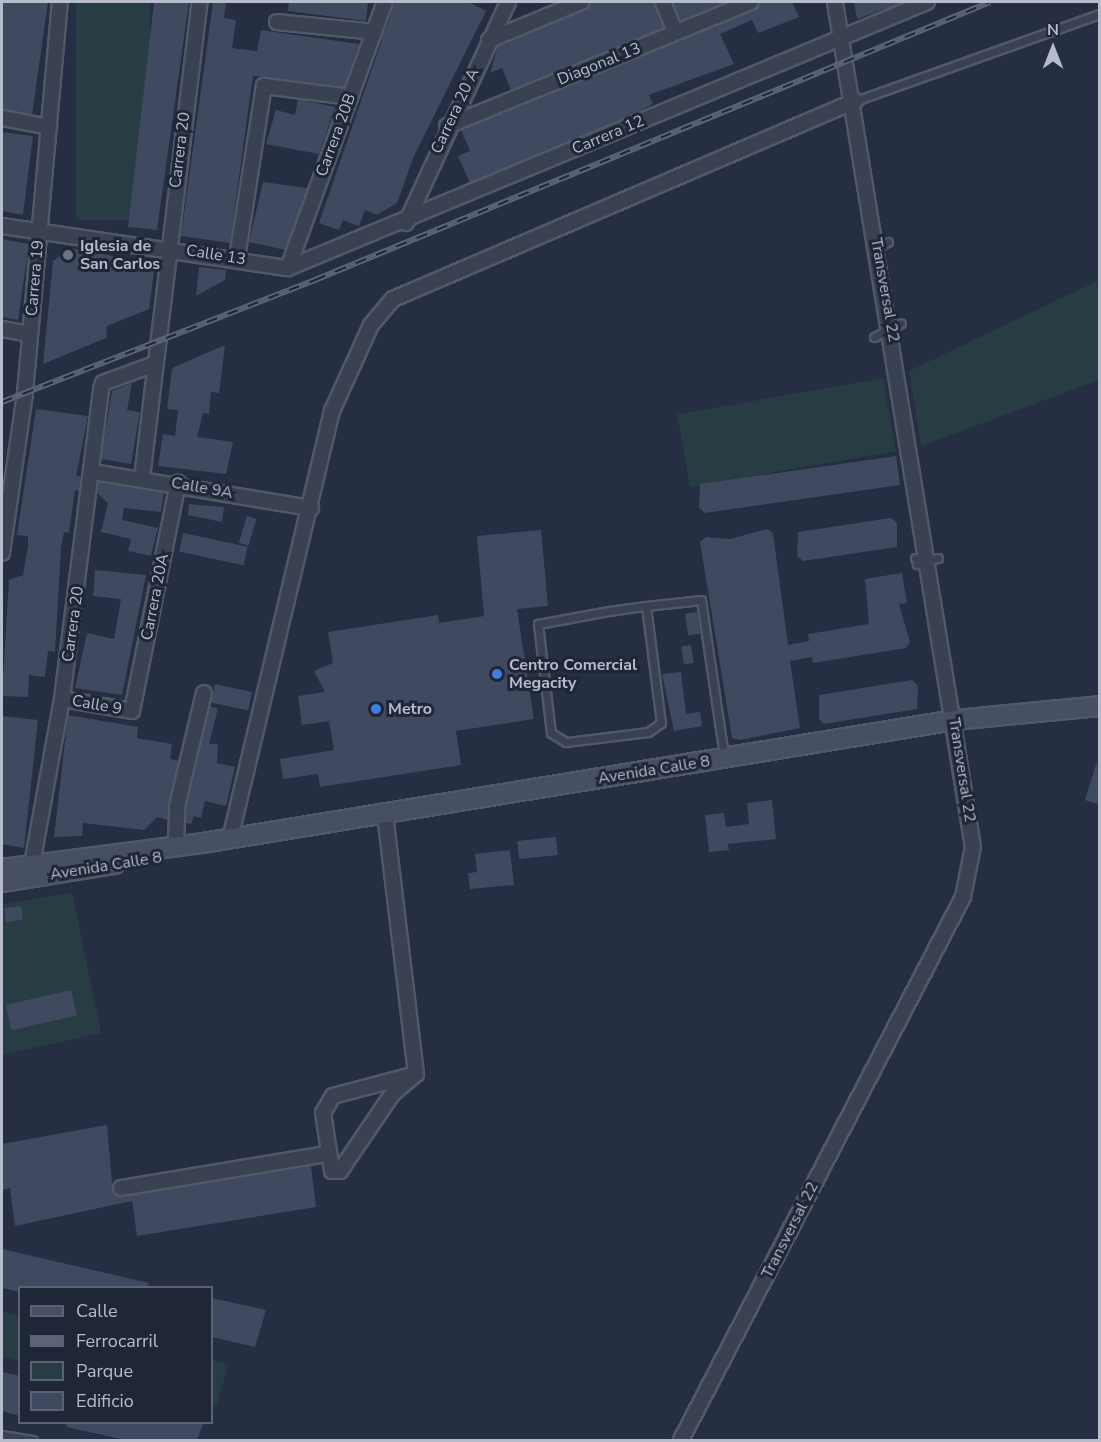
<!DOCTYPE html>
<style>
body{margin:0}
#map{position:relative;width:1101px;height:1442px;overflow:hidden;background:#252e42;font-family:"Nunito Sans",sans-serif}
div>[style]{position:absolute}
[style*='--x']{left:calc(var(--x)*1px);top:calc(var(--y)*1px);width:calc(var(--w)*1px);rotate:calc(var(--a)*1deg)}
.green>*{inset:0;background:#273d43;transform-origin:0 0}
.building>*{inset:0;background:#3f4960;transform-origin:0 0}
.roads{filter:drop-shadow(2px 0 #515969) drop-shadow(-2px 0 #515969) drop-shadow(0 2px #515969) drop-shadow(0 -2px #515969)}
.service>*{height:7px;margin:-3.5px;padding:0 3.5px;transform-origin:3.5px;border-radius:3.5px;background:#394152}
.minor>*{height:14px;margin:-7px;padding:0 7px;transform-origin:7px;border-radius:7px;background:#394152}
.secondary>*{height:18px;margin:-9px;padding:0 9px;transform-origin:9px;border-radius:9px;background:#474f65}
.rail>*{height:6px;margin-top:-3px;transform-origin:0;background:repeating-linear-gradient(90deg,#1e2637 0 11px,#5b6479 0 22px);box-sizing:border-box;border-block:2px solid #5b6479}
.dots>*{width:16px;height:16px;translate:-50% -50%;box-sizing:border-box;border:3px solid #1e2637;border-radius:50%}
span{translate:-50% -50%;white-space:nowrap;text-align:center;line-height:1.15;-webkit-text-stroke:6px #1e2637;paint-order:stroke}
.street-label{font-size:16px;color:#b6bccc}
.poi-label{font-size:16px;color:#b6bccc;font-weight:700}
.left{translate:0 -50%;text-align:left}
.frame{position:absolute;inset:0;border:3px solid #b6bccc;pointer-events:none}
.legend{position:absolute;left:18px;top:1286px;width:195px;height:138px;box-sizing:border-box;background:#1e2637;border:2px solid #5b6273;margin:0;padding:8px 10px;list-style:none;font-size:18px;color:#b6bccc}
.legend li{display:flex;align-items:center;gap:12px;height:30px}
.legend b{width:30px;border:2px solid #5b6273}
.north{position:absolute;left:1023px;top:18px;width:60px;height:60px;-webkit-text-stroke:4px #1e2637;paint-order:stroke;rotate:0deg;font-size:16px;font-weight:700;line-height:24px;text-align:center;color:#b6bccc}
.north::after{content:'';display:block;margin:auto;width:21px;height:27px;background:#b6bccc;clip-path:polygon(50% 0,100% 100%,50% 72%,0 100%)}
</style>
<div id="map">
<div class="green">
<div style="left:76px;top:2px;width:74px;height:218px"></div>
<div style="clip-path:polygon(1099px 280px,1099px 380px,921px 446px,909px 371px)"></div>
<div style="left:883px;top:378px;width:74px;height:209px;rotate:80deg"></div>
<div style="clip-path:polygon(72px 892px,101px 1033px,2px 1055px,2px 905px)"></div>
<div style="clip-path:polygon(2px 1311px,19px 1316px,19px 1361px,2px 1357px)"></div>
<div style="clip-path:polygon(212px 1360px,228px 1364px,217px 1406px,212px 1405px)"></div>
</div>
<div class="building">
<div style="clip-path:polygon(2px 2px,48px 2px,32px 115px,2px 109px)"></div>
<div style="clip-path:polygon(154px 2px,189px 2px,157px 230px,128px 227px)"></div>
<div style="clip-path:polygon(213px 2px,226px 2px,224px 18px,236px 20px,232px 48px,257px 51px,261px 30px,359px 44px,344px 87px,253px 76px,230px 243px,181px 236px)"></div>
<div style="clip-path:polygon(289px 2px,368px 2px,366px 21px,288px 11px)"></div>
<div style="clip-path:polygon(395px 2px,468px 2px,486px 11px,414px 156px,397px 203px,377px 215px,365px 210px,359px 226px,343px 220px,339px 230px,319px 223px)"></div>
<div style="clip-path:polygon(590px 2px,654px 2px,664px 28px,511px 90px,502px 68px,490px 73px,498px 46px,584px 10px)"></div>
<div style="clip-path:polygon(672px 2px,728px 2px,680px 21px)"></div>
<div style="clip-path:polygon(760px 2px,792px 2px,799px 17px,758px 33px,752px 20px,720px 34px,734px 64px,649px 95px,653px 104px,632px 115px,470px 183px,458px 156px,470px 151px,461px 130px,754px 10px)"></div>
<div style="clip-path:polygon(854px 2px,902px 2px,902px 3px,857px 19px)"></div>
<div style="clip-path:polygon(298px 99px,335px 107px,319px 154px,266px 144px,276px 110px,295px 115px)"></div>
<div style="clip-path:polygon(2px 132px,33px 136px,23px 215px,2px 211px)"></div>
<div style="clip-path:polygon(263px 182px,307px 188px,285px 250px,249px 242px)"></div>
<div style="clip-path:polygon(2px 239px,29px 244px,18px 320px,2px 317px)"></div>
<div style="clip-path:polygon(70px 248px,155px 264px,149px 309px,107px 326px,106px 338px,43px 364px,53px 261px)"></div>
<div style="clip-path:polygon(199px 267px,226px 270px,225px 280px,196px 296px)"></div>
<div style="clip-path:polygon(225px 345px,219px 393px,211px 392px,209px 414px,203px 413px,197px 437px,233px 442px,226px 474px,158px 466px,163px 434px,175px 436px,178px 410px,167px 409px,172px 368px)"></div>
<div style="clip-path:polygon(132px 383px,127px 410px,140px 412px,131px 464px,101px 459px,112px 391px)"></div>
<div style="clip-path:polygon(36px 409px,88px 416px,76px 476px,81px 476px,79px 491px,75px 490px,69px 533px,64px 532px,61px 548px,55px 652px,48px 651px,45px 677px,29px 675px,28px 697px,2px 696px,9px 580px,23px 575px,28px 546px,28px 536px,17px 535px)"></div>
<div style="clip-path:polygon(896px 456px,900px 485px,705px 513px,699px 508px,700px 484px)"></div>
<div style="clip-path:polygon(98px 482px,164px 493px,161px 512px,124px 508px,122px 520px,158px 528px,151px 556px,128px 551px,131px 539px,101px 532px,108px 503px,97px 493px)"></div>
<div style="clip-path:polygon(189px 504px,224px 507px,222px 522px,188px 515px)"></div>
<div style="left:247px;top:516px;width:10px;height:28px;rotate:17deg"></div>
<div style="clip-path:polygon(891px 518px,897px 523px,897px 547px,803px 561px,797px 556px,798px 532px)"></div>
<div style="clip-path:polygon(767px 529px,773px 533px,788px 645px,809px 641px,808px 634px,869px 624px,865px 579px,902px 573px,907px 603px,899px 604px,910px 642px,906px 648px,813px 663px,812px 657px,790px 661px,800px 728px,740px 740px,732px 738px,700px 542px,706px 537px,730px 539px)"></div>
<div style="clip-path:polygon(541px 530px,548px 606px,517px 609px,534px 719px,456px 731px,461px 765px,320px 787px,318px 774px,283px 779px,280px 759px,334px 750px,329px 721px,302px 725px,298px 696px,325px 692px,314px 671px,333px 663px,328px 632px,438px 615px,439px 623px,484px 616px,477px 536px)"></div>
<div style="left:183px;top:533px;width:66px;height:19px;rotate:12deg"></div>
<div style="clip-path:polygon(95px 570px,146px 575px,122px 695px,75px 688px,87px 633px,114px 639px,121px 599px,93px 596px)"></div>
<div style="left:697px;top:612px;width:22px;height:12px;rotate:82deg"></div>
<div style="left:691px;top:645px;width:18px;height:10px;rotate:81deg"></div>
<div style="clip-path:polygon(681px 672px,686px 714px,700px 712px,702px 726px,674px 731px,662px 674px)"></div>
<div style="clip-path:polygon(912px 680px,918px 686px,917px 709px,824px 724px,819px 719px,819px 695px)"></div>
<div style="left:215px;top:684px;width:38px;height:19px;rotate:12deg"></div>
<div style="clip-path:polygon(210px 707px,218px 708px,209px 744px,218px 744px,217px 763px,235px 767px,226px 806px,205px 801px,201px 818px,194px 816px,191px 824px,186px 823px,186px 807px)"></div>
<div style="clip-path:polygon(68px 715px,138px 727px,137px 738px,172px 744px,170px 759px,179px 761px,168px 820px,157px 817px,144px 830px,83px 823px,82px 836px,54px 837px)"></div>
<div style="clip-path:polygon(2px 716px,38px 720px,24px 848px,2px 844px)"></div>
<div style="clip-path:polygon(1097px 761px,1100px 797px,1097px 804px,1085px 800px)"></div>
<div style="clip-path:polygon(772px 800px,776px 839px,728px 844px,729px 850px,709px 852px,705px 815px,724px 813px,726px 827px,749px 824px,747px 803px)"></div>
<div style="left:556px;top:837px;width:18px;height:39px;rotate:84deg"></div>
<div style="clip-path:polygon(510px 850px,514px 885px,470px 889px,468px 873px,477px 872px,475px 854px)"></div>
<div style="left:21px;top:906px;width:14px;height:17px;rotate:82deg"></div>
<div style="left:71px;top:990px;width:26px;height:67px;rotate:77deg"></div>
<div style="clip-path:polygon(107px 1125px,113px 1195px,311px 1166px,316px 1207px,137px 1236px,132px 1201px,15px 1226px,10px 1188px,2px 1190px,2px 1144px)"></div>
<div style="clip-path:polygon(2px 1249px,149px 1283px,148px 1287px,20px 1287px,20px 1292px,2px 1288px)"></div>
<div style="clip-path:polygon(212px 1298px,266px 1310px,255px 1347px,212px 1337px)"></div>
<div style="clip-path:polygon(2px 1372px,20px 1376px,20px 1416px,2px 1411px)"></div>
<div style="clip-path:polygon(67px 1422px,204px 1422px,197px 1440px,126px 1440px,66px 1427px)"></div>
</div>
<div class="roads">
<div class="service">
<div style="--x:855;--y:101;--w:260;--a:-19.6"></div>
<div style="--x:878;--y:247;--w:11;--a:-27"></div>
<div style="--x:874;--y:337;--w:30;--a:-27"></div>
<div style="--x:915;--y:558;--w:13;--a:9"></div>
<div style="--x:928;--y:560;--w:12;--a:160"></div>
<div style="--x:928;--y:560;--w:10;--a:-11"></div>
<div style="--x:646;--y:606;--w:118;--a:82.7"></div>
<div style="--x:661;--y:723;--w:16;--a:145"></div>
<div style="--x:648;--y:732;--w:83;--a:173"></div>
<div style="--x:566;--y:742;--w:17;--a:-149"></div>
<div style="--x:551;--y:733;--w:110;--a:-96.8"></div>
<div style="--x:538;--y:624;--w:72;--a:-10.4"></div>
<div style="--x:609;--y:611;--w:37;--a:-8"></div>
<div style="--x:646;--y:606;--w:55;--a:-6.2"></div>
<div style="--x:701;--y:600;--w:158;--a:81.6"></div>
<div style="--x:2;--y:1435;--w:31;--a:9"></div>
</div>
<div class="minor">
<div style="--x:663;--y:2;--w:32;--a:68"></div>
<div style="--x:277;--y:22;--w:98;--a:5.9"></div>
<div style="--x:489;--y:40;--w:100;--a:-22.4"></div>
<div style="--x:2;--y:118;--w:48;--a:10.8"></div>
<div style="--x:447;--y:126;--w:328;--a:-22.2"></div>
<div style="--x:406;--y:223;--w:243;--a:-65.2"></div>
<div style="--x:2;--y:226;--w:289;--a:8.4"></div>
<div style="--x:237;--y:258;--w:174;--a:-81.1"></div>
<div style="--x:264;--y:86;--w:87;--a:7.3"></div>
<div style="--x:288;--y:268;--w:692;--a:-22.6"></div>
<div style="--x:288;--y:268;--w:283;--a:-70"></div>
<div style="--x:2;--y:329;--w:28;--a:10"></div>
<div style="--x:93;--y:472;--w:221;--a:9.4"></div>
<div style="--x:142;--y:478;--w:480;--a:-83.1"></div>
<div style="--x:2;--y:553;--w:162;--a:-81.8"></div>
<div style="--x:25;--y:393;--w:393;--a:-84.9"></div>
<div style="--x:62;--y:699;--w:71;--a:9.7"></div>
<div style="--x:132;--y:711;--w:233;--a:-78.6"></div>
<div style="--x:385;--y:814;--w:262;--a:83.2"></div>
<div style="--x:416;--y:1074;--w:30;--a:140"></div>
<div style="--x:393;--y:1093;--w:94;--a:124.2"></div>
<div style="--x:340;--y:1171;--w:8;--a:180"></div>
<div style="--x:332;--y:1171;--w:59;--a:-98.8"></div>
<div style="--x:323;--y:1113;--w:20;--a:-60"></div>
<div style="--x:333;--y:1096;--w:86;--a:-14.8"></div>
<div style="--x:230;--y:839;--w:440;--a:-76.6"></div>
<div style="--x:332;--y:411;--w:94;--a:-65.6"></div>
<div style="--x:371;--y:325;--w:34;--a:-50"></div>
<div style="--x:393;--y:299;--w:503;--a:-23.2"></div>
<div style="--x:176;--y:843;--w:37;--a:-88"></div>
<div style="--x:177;--y:806;--w:116;--a:-76.6"></div>
<div style="--x:32;--y:864;--w:168;--a:-79.7"></div>
<div style="--x:62;--y:699;--w:312;--a:-82.8"></div>
<div style="--x:101;--y:389;--w:6;--a:-72"></div>
<div style="--x:103;--y:383;--w:55;--a:-20.1"></div>
<div style="--x:121;--y:1188;--w:209;--a:-9.4"></div>
<div style="--x:681;--y:1440;--w:612;--a:-62.56"></div>
<div style="--x:963;--y:897;--w:51;--a:-78.7"></div>
<div style="--x:973;--y:847;--w:856;--a:-99.28"></div>
</div>
<div class="secondary">
<div style="--x:2;--y:869;--w:209;--a:-7.4"></div>
<div style="--x:209;--y:842;--w:756;--a:-9.29"></div>
<div style="--x:955;--y:720;--w:146;--a:-5.5"></div>
<div style="--x:2;--y:882;--w:114;--a:-9.1"></div>
</div>
</div>
<div class="rail">
<div style="--x:2;--y:402;--w:336;--a:-21.3"></div>
<div style="--x:315;--y:280;--w:730;--a:-22.38"></div>
</div>
<div class="dots">
<div style="left:68px;top:255px;background:#6b7280"></div>
<div style="left:497px;top:674px;background:#3f7fe0"></div>
<div style="left:376px;top:709px;background:#3f7fe0"></div>
</div>
<div class="street-label">
<span style="left:599px;top:64px;rotate:-22deg">Diagonal 13</span>
<span style="left:455px;top:111px;rotate:-65deg">Carrera 20 A</span>
<span style="left:336px;top:135px;rotate:-70deg">Carrera 20B</span>
<span style="left:608px;top:135px;rotate:-23deg">Carrera 12</span>
<span style="left:180px;top:150px;rotate:-83deg">Carrera 20</span>
<span style="left:216px;top:255px;rotate:9deg">Calle 13</span>
<span style="left:35px;top:278px;rotate:-85deg">Carrera 19</span>
<span style="left:885px;top:290px;rotate:80deg">Transversal 22</span>
<span style="left:202px;top:488px;rotate:10deg">Calle 9A</span>
<span style="left:155px;top:597px;rotate:-79deg">Carrera 20A</span>
<span style="left:73px;top:624px;rotate:-82deg">Carrera 20</span>
<span style="left:97px;top:705px;rotate:10deg">Calle 9</span>
<span style="left:654px;top:770px;rotate:-9deg">Avenida Calle 8</span>
<span style="left:962px;top:770px;rotate:81deg">Transversal 22</span>
<span style="left:106px;top:866px;rotate:-9deg">Avenida Calle 8</span>
<span style="left:790px;top:1230px;rotate:-63deg">Transversal 22</span>
</div>
<div class="poi-label">
<span class="left" style="left:80px;top:255px">Iglesia de<br>San Carlos</span>
<span class="left" style="left:509px;top:674px">Centro Comercial<br>Megacity</span>
<span class="left" style="left:388px;top:709px">Metro</span>
</div>
<div class="frame"></div>
<ul class="legend">
<li><b style="height:8px;background:#474f65"></b>Calle</li>
<li><b style="height:8px;background:#5b6479"></b>Ferrocarril</li>
<li><b style="height:16px;background:#273d43"></b>Parque</li>
<li><b style="height:16px;background:#3f4960"></b>Edificio</li>
</ul>
<div class="north">N</div>
</div>
